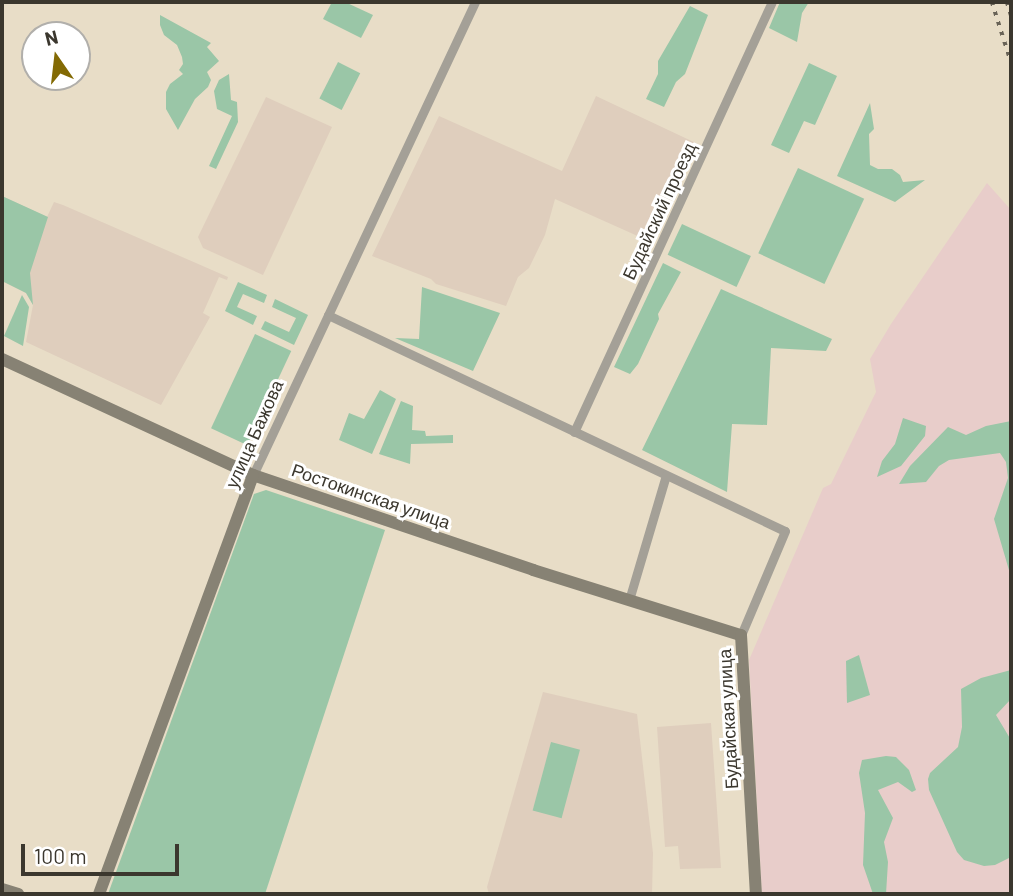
<!DOCTYPE html>
<meta charset="utf-8">
<style>
body{margin:0}
#map{position:relative;width:1013px;height:896px;overflow:hidden;background:#e8ddc7;font-family:Barlow,sans-serif}
div>[style]{position:absolute}
[style*='--x']{left:calc(var(--x)*1px);top:calc(var(--y)*1px);width:calc(var(--w)*1px);rotate:calc(var(--a)*1deg)}
.education>*{inset:0;background:#dfcebd}
.medical>*{inset:0;background:#e8cdca}
.green>*{inset:0;background:#9ac6a7;transform-origin:0 0}
.street>*{height:9px;margin:-4.5px;padding:0 4.5px;transform-origin:4.5px;border-radius:4.5px;background:#a4a097}
.secondary>*{height:12px;margin:-6px;padding:0 6px;transform-origin:6px;border-radius:6px;background:#878274}
.rail>*{height:3.5px;margin-top:-1.75px;transform-origin:0;background:repeating-linear-gradient(90deg,#696357 0 3.5px,transparent 0 10.5px)}
span{translate:-50% -50%;white-space:nowrap;text-align:center;line-height:1.15;-webkit-text-stroke:6px #fff;paint-order:stroke}
.street-label{font-size:18px;color:#3b372e}
.frame{position:absolute;inset:0;border:4px solid #3b372e;pointer-events:none}
.north{position:absolute;left:21px;top:21px;width:70px;height:70px;box-sizing:border-box;background:#fff;border:2px solid #b1afab;border-radius:50%;rotate:346deg;font-size:19px;font-weight:700;line-height:28px;text-align:center;color:#3b372e}
.north::after{content:'';display:block;margin:auto;width:24px;height:32px;background:#836a04;clip-path:polygon(50% 0,100% 100%,50% 72%,0 100%)}
.scale{position:absolute;left:21px;top:844px;width:158px;height:32px;box-sizing:border-box;border:4px solid #3b372e;border-top:0;padding-left:9px;font-size:21px;line-height:24px;white-space:nowrap;color:#3b372e;-webkit-text-stroke:5px #fff;paint-order:stroke}
</style>
<div id="map">
<div class="education">
<div style="clip-path:polygon(596px 96px,698px 144px,651px 242px,555px 199px,545px 235px,529px 268px,518px 277px,506px 306px,436px 284px,431px 279px,372px 256px,439px 116px,562px 171px)"></div>
<div style="clip-path:polygon(266px 97px,332px 127px,263px 275px,203px 248px,198px 237px)"></div>
<div style="clip-path:polygon(2px 196px,47px 217px,54px 202px,63px 205px,228px 277px,227px 280px,219px 277px,203px 313px,210px 317px,161px 405px,26px 342px,33px 305px,26px 293px,2px 281px)"></div>
<div style="clip-path:polygon(543px 692px,637px 714px,653px 853px,652px 894px,489px 894px,487px 887px)"></div>
<div style="clip-path:polygon(711px 723px,721px 868px,680px 869px,678px 846px,665px 847px,657px 727px)"></div>
</div>
<div class="medical">
<div style="clip-path:polygon(987px 183px,1011px 210px,1011px 894px,762px 894px,749px 660px,823px 488px,831px 484px,876px 392px,870px 359px,891px 324px)"></div>
</div>
<div class="green">
<div style="clip-path:polygon(332px 2px,345px 2px,373px 15px,361px 38px,323px 19px)"></div>
<div style="clip-path:polygon(780px 2px,809px 2px,802px 13px,797px 42px,769px 28px)"></div>
<div style="clip-path:polygon(690px 6px,708px 15px,685px 74px,676px 82px,664px 107px,646px 99px,658px 74px,658px 61px)"></div>
<div style="clip-path:polygon(160px 15px,211px 43px,207px 47px,219px 61px,207px 72px,211px 80px,208px 87px,195px 99px,178px 130px,166px 109px,166px 92px,170px 84px,183px 74px,179px 70px,183px 64px,182px 57px,177px 45px,164px 35px,160px 25px)"></div>
<div style="left:338px;top:62px;width:25px;height:41px;rotate:27deg"></div>
<div style="clip-path:polygon(809px 63px,837px 76px,815px 125px,804px 121px,789px 153px,771px 145px)"></div>
<div style="clip-path:polygon(229px 74px,231px 100px,237px 102px,238px 122px,216px 169px,209px 166px,232px 116px,217px 109px,214px 91px,219px 80px)"></div>
<div style="clip-path:polygon(870px 103px,874px 129px,869px 134px,870px 165px,878px 169px,892px 169px,900px 175px,903px 182px,925px 180px,895px 202px,837px 176px)"></div>
<div style="left:798px;top:168px;width:73px;height:94px;rotate:25deg"></div>
<div style="clip-path:polygon(2px 196px,48px 217px,30px 273px,33px 305px,26px 293px,2px 281px)"></div>
<div style="left:682px;top:224px;width:76px;height:34px;rotate:25deg"></div>
<div style="clip-path:polygon(663px 263px,681px 272px,658px 314px,659px 319px,638px 364px,630px 374px,614px 367px)"></div>
<div style="clip-path:polygon(238px 282px,267px 295px,264px 303px,243px 294px,237px 307px,257px 316px,253px 325px,225px 311px)"></div>
<div style="clip-path:polygon(422px 287px,500px 313px,473px 371px,395px 338px,419px 339px)"></div>
<div style="clip-path:polygon(721px 289px,832px 339px,826px 351px,771px 348px,767px 425px,732px 424px,727px 492px,642px 450px)"></div>
<div style="clip-path:polygon(22px 295px,29px 307px,23px 346px,4px 336px)"></div>
<div style="clip-path:polygon(275px 299px,308px 315px,294px 345px,261px 329px,265px 321px,289px 332px,296px 318px,272px 307px)"></div>
<div style="left:255px;top:334px;width:40px;height:104px;rotate:25deg"></div>
<div style="clip-path:polygon(380px 390px,396px 399px,372px 454px,339px 440px,349px 413px,364px 419px)"></div>
<div style="clip-path:polygon(401px 401px,413px 406px,412px 430px,425px 431px,426px 436px,453px 435px,453px 443px,411px 444px,410px 464px,379px 454px)"></div>
<div style="clip-path:polygon(903px 418px,926px 426px,925px 436px,901px 466px,877px 477px,882px 461px,895px 444px)"></div>
<div style="clip-path:polygon(1011px 421px,1011px 577px,994px 519px,1008px 478px,1006px 462px,1000px 453px,949px 460px,939px 466px,926px 482px,899px 484px,910px 466px,948px 427px,966px 435px,986px 426px)"></div>
<div style="clip-path:polygon(266px 490px,385px 530px,265px 894px,108px 894px,254px 494px)"></div>
<div style="clip-path:polygon(859px 655px,870px 695px,847px 703px,846px 661px)"></div>
<div style="clip-path:polygon(1011px 670px,1011px 699px,996px 715px,1011px 740px,1011px 857px,995px 865px,984px 866px,964px 860px,957px 852px,929px 790px,928px 779px,930px 773px,958px 747px,962px 727px,961px 689px,981px 678px)"></div>
<div style="left:551px;top:742px;width:30px;height:71px;rotate:15deg"></div>
<div style="clip-path:polygon(886px 756px,896px 757px,909px 770px,916px 790px,912px 792px,898px 782px,878px 790px,893px 818px,884px 842px,888px 862px,886px 894px,873px 894px,863px 865px,865px 813px,859px 773px,862px 760px)"></div>
</div>
<div class="street">
<div style="--x:328;--y:315;--w:505;--a:25.3"></div>
<div style="--x:785;--y:531;--w:113;--a:112.9"></div>
<div style="--x:574;--y:432;--w:473;--a:-65.3"></div>
<div style="--x:253;--y:475;--w:523;--a:-64.86"></div>
<div style="--x:629;--y:600;--w:130;--a:-73.5"></div>
</div>
<div class="secondary">
<div style="--x:2;--y:359;--w:277;--a:24.8"></div>
<div style="--x:253;--y:475;--w:296;--a:18.7"></div>
<div style="--x:533;--y:570;--w:218;--a:17.4"></div>
<div style="--x:741;--y:635;--w:259;--a:86.7"></div>
<div style="--x:2;--y:889;--w:17;--a:17"></div>
<div style="--x:99;--y:894;--w:446;--a:-69.8"></div>
</div>
<div class="rail">
<div style="--x:992;--y:2;--w:63;--a:72.4"></div>
<div style="--x:1007;--y:2;--w:14;--a:73"></div>
</div>
<div class="street-label">
<span style="left:659px;top:211px;rotate:-65deg">Будайский проезд</span>
<span style="left:254px;top:434px;rotate:-66deg">улица Бажова</span>
<span style="left:371px;top:496px;rotate:19deg">Ростокинская улица</span>
<span style="left:728px;top:719px;rotate:-93deg">Будайская улица</span>
</div>
<div class="frame"></div>
<div class="north">N</div>
<div class="scale">100 m</div>
</div>
